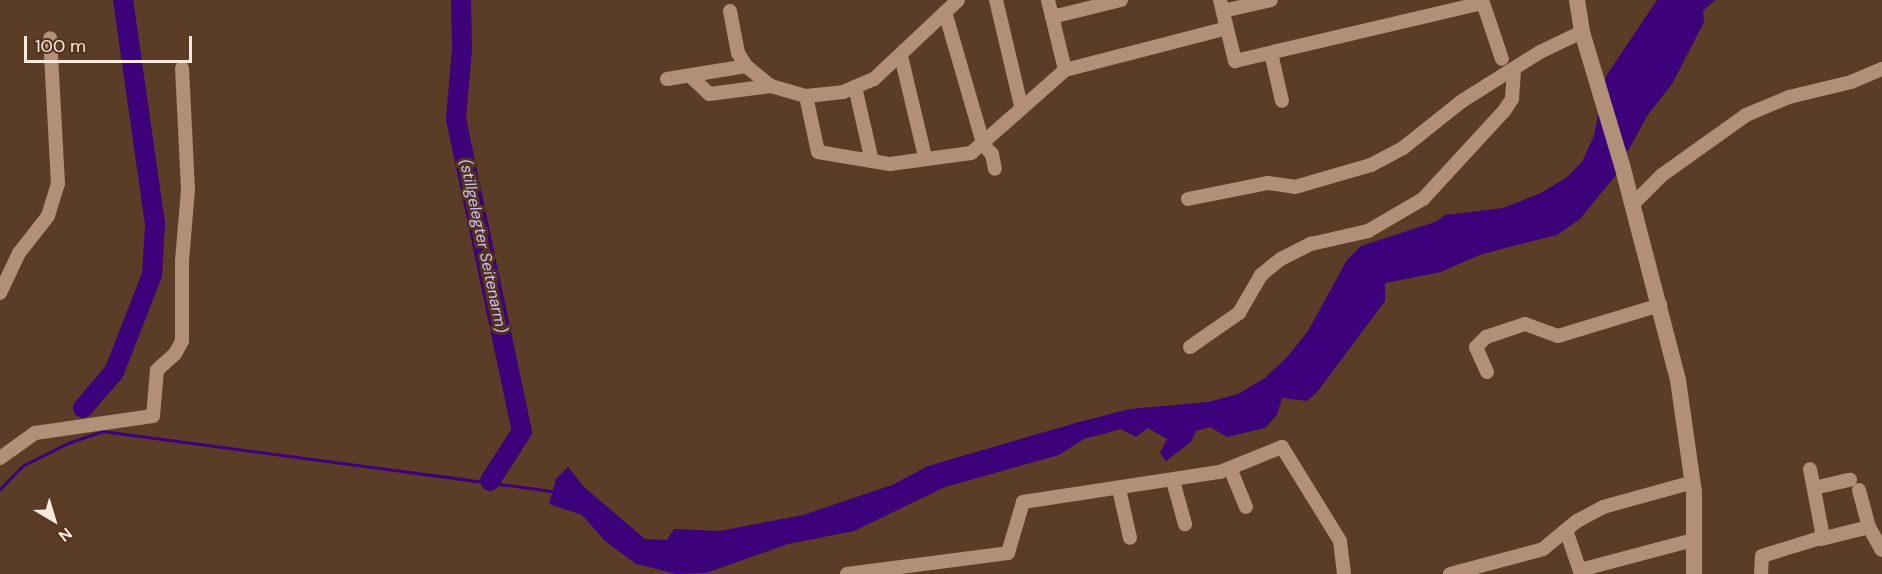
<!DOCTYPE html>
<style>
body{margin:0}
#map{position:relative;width:1882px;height:574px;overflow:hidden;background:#5b3d27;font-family:"DM Sans",sans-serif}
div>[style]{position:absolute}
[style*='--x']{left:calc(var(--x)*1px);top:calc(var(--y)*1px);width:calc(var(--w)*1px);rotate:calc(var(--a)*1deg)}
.water>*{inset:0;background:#3d017a}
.stream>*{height:3px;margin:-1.5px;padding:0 1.5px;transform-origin:1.5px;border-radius:1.5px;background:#3d017a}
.river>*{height:20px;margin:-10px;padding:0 10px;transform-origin:10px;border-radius:10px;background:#3d017a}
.minor>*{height:14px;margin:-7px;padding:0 7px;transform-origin:7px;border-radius:7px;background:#b28f77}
.tertiary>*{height:16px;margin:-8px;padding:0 8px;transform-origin:8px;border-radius:8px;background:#b28f77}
span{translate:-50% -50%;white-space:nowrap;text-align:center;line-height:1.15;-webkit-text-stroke:6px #50321d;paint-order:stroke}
.water-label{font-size:16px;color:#cfc1f9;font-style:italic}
.north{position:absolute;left:24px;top:490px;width:60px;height:60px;-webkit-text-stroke:4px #50321d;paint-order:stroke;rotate:142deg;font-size:16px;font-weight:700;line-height:24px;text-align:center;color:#fce9dc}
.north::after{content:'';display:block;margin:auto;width:21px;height:27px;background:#fce9dc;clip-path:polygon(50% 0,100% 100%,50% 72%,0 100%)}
.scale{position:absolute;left:24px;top:36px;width:168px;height:27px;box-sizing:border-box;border:3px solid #fce9dc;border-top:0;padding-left:8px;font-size:18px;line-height:21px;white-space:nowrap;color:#fce9dc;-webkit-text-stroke:4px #50321d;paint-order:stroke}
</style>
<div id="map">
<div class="water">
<div style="clip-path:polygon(1657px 0,1715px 0,1703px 11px,1704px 22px,1672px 84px,1647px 116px,1628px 151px,1621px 152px,1616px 175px,1580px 219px,1557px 235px,1482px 254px,1441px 272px,1385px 283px,1385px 301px,1318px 391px,1307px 401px,1282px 398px,1277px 415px,1265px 428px,1227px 437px,1210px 427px,1196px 431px,1191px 442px,1166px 461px,1160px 453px,1167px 439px,1148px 428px,1136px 437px,1121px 429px,1084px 439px,1059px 455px,945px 487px,854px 531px,788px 544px,706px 573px,677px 574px,636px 564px,606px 542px,582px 515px,549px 504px,556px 479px,568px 467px,584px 487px,645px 539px,667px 540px,674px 529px,719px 531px,803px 515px,892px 485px,928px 466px,1079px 422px,1130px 409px,1208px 402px,1238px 394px,1265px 378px,1288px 356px,1308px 331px,1347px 260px,1361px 246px,1435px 222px,1445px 215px,1503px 208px,1541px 193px,1567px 177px,1582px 162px,1594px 136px,1606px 76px)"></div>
</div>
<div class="stream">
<div style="--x:0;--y:489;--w:32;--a:-46"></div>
<div style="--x:22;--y:466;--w:51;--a:-26.6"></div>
<div style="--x:68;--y:443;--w:36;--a:-19"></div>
<div style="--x:102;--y:431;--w:455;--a:7.6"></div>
</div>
<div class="river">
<div style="--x:461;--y:0;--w:49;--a:88.8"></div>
<div style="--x:462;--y:49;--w:70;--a:94.9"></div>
<div style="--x:456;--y:119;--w:319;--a:78.1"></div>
<div style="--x:522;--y:431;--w:59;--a:122.6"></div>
<div style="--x:83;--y:408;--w:48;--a:-49.3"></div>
<div style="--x:114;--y:372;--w:104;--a:-68.6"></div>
<div style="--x:152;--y:275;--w:51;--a:-86.6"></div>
<div style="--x:155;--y:224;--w:226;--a:-98.1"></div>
</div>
<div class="minor">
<div style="--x:996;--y:0;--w:109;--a:76.7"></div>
<div style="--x:1048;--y:0;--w:72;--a:76.3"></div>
<div style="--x:1220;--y:0;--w:63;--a:76.2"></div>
<div style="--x:1235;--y:61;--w:254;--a:-13.2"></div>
<div style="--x:1482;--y:0;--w:62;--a:71.3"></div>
<div style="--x:730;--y:11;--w:43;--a:79.2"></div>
<div style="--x:738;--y:53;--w:15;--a:58"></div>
<div style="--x:746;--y:66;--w:32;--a:39"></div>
<div style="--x:771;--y:86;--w:36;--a:16"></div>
<div style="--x:806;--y:96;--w:37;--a:-6"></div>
<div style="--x:843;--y:92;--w:34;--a:-23"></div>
<div style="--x:874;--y:79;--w:115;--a:-43.2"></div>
<div style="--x:1223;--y:11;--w:49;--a:-12.9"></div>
<div style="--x:945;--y:12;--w:140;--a:73.8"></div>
<div style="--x:984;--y:146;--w:11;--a:45"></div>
<div style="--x:992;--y:154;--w:15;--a:79"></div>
<div style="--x:1052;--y:17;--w:71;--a:-13.8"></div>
<div style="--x:1271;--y:53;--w:49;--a:77.1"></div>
<div style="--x:901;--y:56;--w:104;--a:76.6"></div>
<div style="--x:690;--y:76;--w:26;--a:43"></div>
<div style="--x:709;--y:94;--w:63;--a:-7.4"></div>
<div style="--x:667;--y:79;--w:80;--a:-9.3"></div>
<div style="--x:855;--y:87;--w:76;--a:77.1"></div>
<div style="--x:806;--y:96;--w:57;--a:77.9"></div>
<div style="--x:818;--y:152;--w:73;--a:9.5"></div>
<div style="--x:890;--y:164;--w:82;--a:-7.7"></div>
<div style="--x:971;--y:153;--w:125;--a:-41.4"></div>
<div style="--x:1065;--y:70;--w:167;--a:-14.5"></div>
<div style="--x:1188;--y:199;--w:82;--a:-11.3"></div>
<div style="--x:1268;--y:183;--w:27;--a:8"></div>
<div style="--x:1295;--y:187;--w:79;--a:-16.1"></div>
<div style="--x:1371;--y:165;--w:36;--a:-28"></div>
<div style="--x:1403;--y:148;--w:75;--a:-38.5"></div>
<div style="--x:1462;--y:101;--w:92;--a:-32.1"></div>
<div style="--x:1540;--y:52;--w:47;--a:-25.5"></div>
<div style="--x:1632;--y:205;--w:42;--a:-45"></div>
<div style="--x:1662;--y:175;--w:103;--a:-35.5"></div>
<div style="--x:1746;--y:115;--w:47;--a:-22.7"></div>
<div style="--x:1789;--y:97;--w:64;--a:-13.6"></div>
<div style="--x:1851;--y:82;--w:34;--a:-23"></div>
<div style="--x:0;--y:293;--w:44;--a:-64.6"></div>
<div style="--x:19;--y:253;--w:47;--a:-51.9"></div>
<div style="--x:48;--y:216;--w:34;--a:-73"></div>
<div style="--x:58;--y:184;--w:146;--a:-93.1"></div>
<div style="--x:1190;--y:347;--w:60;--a:-34.8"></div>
<div style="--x:1239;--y:313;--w:44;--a:-59.9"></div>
<div style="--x:1261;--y:275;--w:26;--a:-39"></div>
<div style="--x:1281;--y:259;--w:34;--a:-27"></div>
<div style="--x:1311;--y:244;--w:58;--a:-12.8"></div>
<div style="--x:1368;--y:231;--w:64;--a:-30.2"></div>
<div style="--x:1423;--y:199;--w:120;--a:-47.4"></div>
<div style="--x:1504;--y:111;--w:14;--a:-56"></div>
<div style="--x:1512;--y:99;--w:29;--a:-86"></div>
<div style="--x:1487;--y:372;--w:27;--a:-114"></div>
<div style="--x:1476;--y:347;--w:14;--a:-45"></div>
<div style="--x:1486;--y:337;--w:41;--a:-18.4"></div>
<div style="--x:1525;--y:324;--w:35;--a:20"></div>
<div style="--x:1558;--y:336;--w:107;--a:-16.9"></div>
<div style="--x:0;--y:458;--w:43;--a:-35.5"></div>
<div style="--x:35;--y:433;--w:119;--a:-8.2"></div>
<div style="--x:153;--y:416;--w:46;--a:-85"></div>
<div style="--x:157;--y:370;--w:24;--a:-42"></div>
<div style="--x:175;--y:354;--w:15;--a:-62"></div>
<div style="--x:182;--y:341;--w:80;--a:-90"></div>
<div style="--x:182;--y:261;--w:71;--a:-85.2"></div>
<div style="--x:188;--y:190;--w:122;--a:-92.8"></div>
<div style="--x:1230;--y:468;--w:42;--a:67.7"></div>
<div style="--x:1173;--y:481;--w:45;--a:74.4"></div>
<div style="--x:1814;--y:488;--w:37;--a:-13"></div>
<div style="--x:1119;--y:489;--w:50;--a:77.3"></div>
<div style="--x:1859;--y:490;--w:38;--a:75"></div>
<div style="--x:1566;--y:530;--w:46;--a:71.2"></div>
<div style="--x:1821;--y:539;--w:49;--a:-14"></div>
<div style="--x:1869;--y:527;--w:26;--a:61"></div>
<div style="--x:1580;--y:570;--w:117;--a:-14.9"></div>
<div style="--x:847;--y:574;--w:162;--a:-7.4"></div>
<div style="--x:1008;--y:553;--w:53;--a:-73.6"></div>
<div style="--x:1023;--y:502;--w:199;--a:-8.7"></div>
<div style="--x:1220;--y:472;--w:67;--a:-22"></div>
<div style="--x:1282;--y:447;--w:110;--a:58.3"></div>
<div style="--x:1340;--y:541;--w:33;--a:83"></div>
<div style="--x:1450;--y:574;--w:96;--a:-15"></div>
<div style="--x:1543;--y:549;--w:44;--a:-39.5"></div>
<div style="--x:1577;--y:521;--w:30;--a:-28"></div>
<div style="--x:1603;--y:507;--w:93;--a:-15.5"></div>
<div style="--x:1761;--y:574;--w:18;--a:-87"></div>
<div style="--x:1762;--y:556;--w:64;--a:-17.3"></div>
<div style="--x:1823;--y:537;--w:69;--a:-100.8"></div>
</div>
<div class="tertiary">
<div style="--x:1577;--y:0;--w:32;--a:81"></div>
<div style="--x:1582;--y:32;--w:139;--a:73.3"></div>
<div style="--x:1622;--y:165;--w:222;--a:75.4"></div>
<div style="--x:1678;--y:380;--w:113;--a:81.9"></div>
<div style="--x:1694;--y:492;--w:82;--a:90"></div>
</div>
<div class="water-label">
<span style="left:483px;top:246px;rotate:78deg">(stillgelegter Seitenarm)</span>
</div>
<div class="north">N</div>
<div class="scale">100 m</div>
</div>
